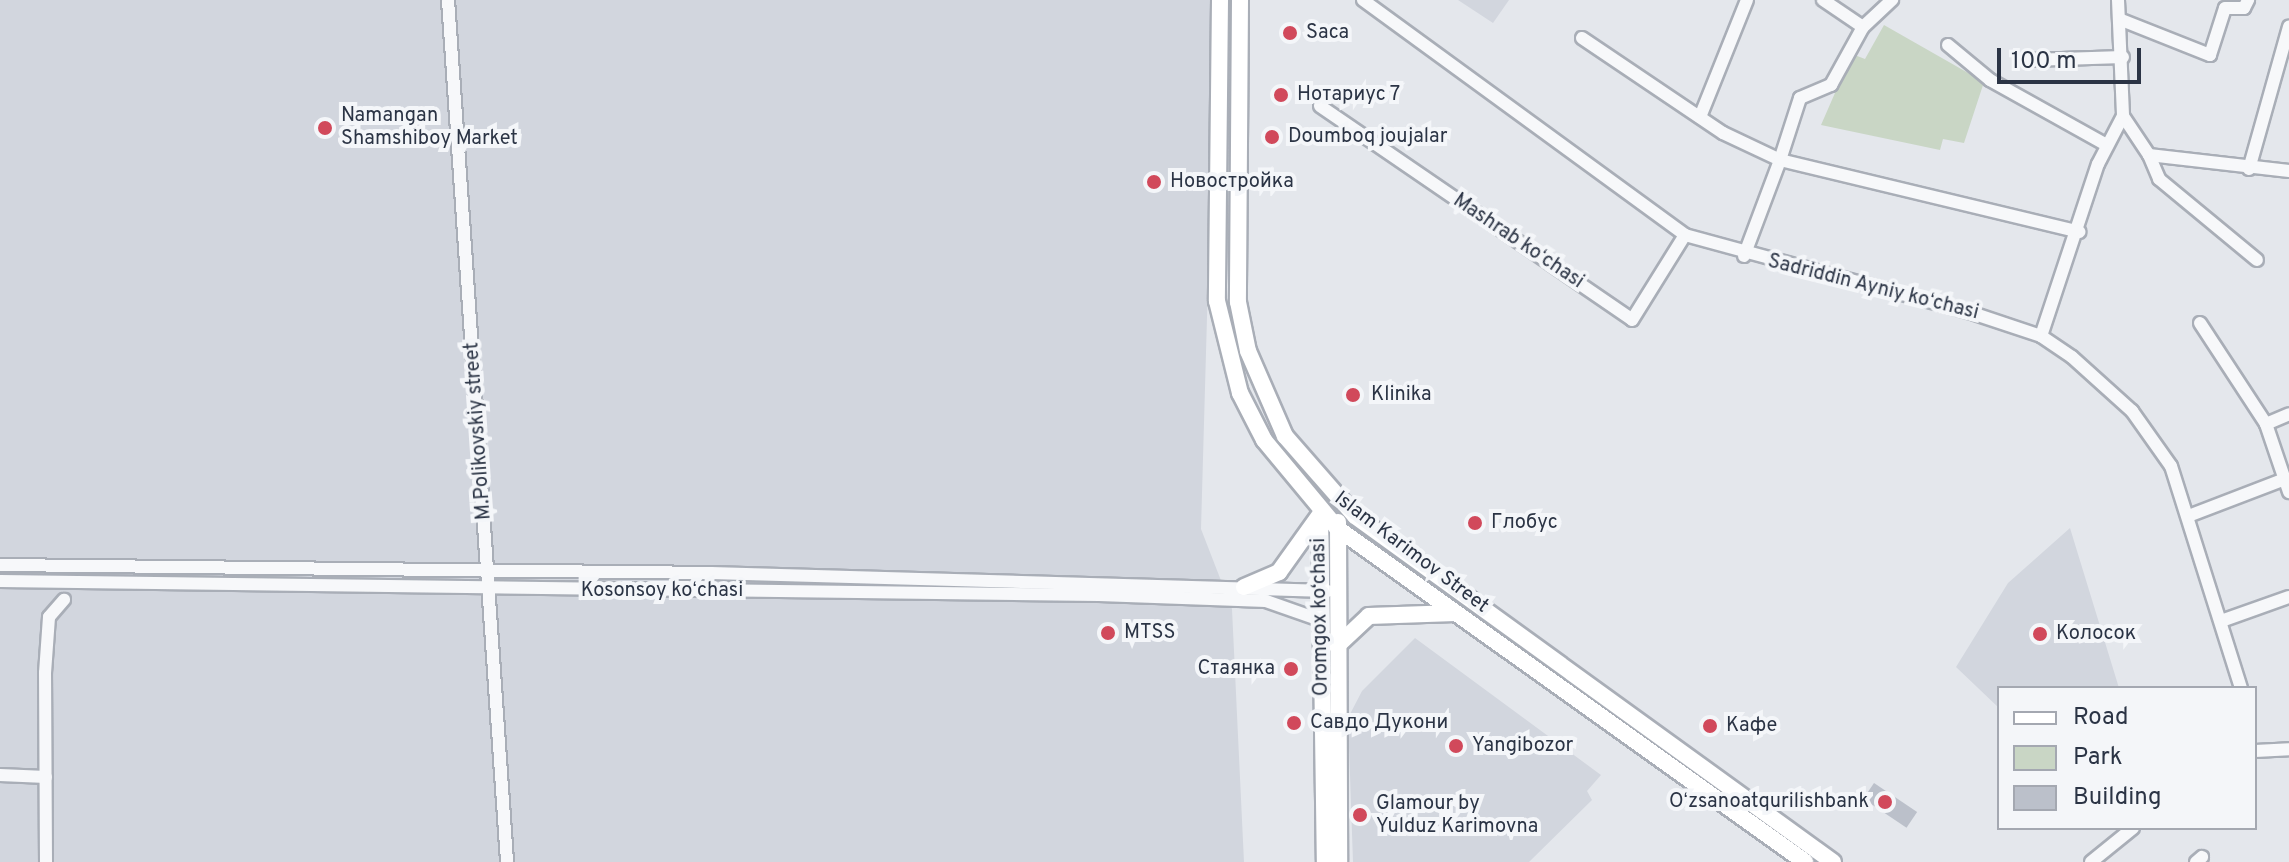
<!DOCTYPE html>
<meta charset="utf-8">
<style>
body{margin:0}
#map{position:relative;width:2289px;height:862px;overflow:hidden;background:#e4e7ec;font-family:Overpass,sans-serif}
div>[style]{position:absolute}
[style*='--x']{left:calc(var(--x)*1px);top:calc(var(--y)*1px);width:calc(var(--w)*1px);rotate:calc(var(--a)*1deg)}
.built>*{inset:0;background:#d2d6de}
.green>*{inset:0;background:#c9d6c5}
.building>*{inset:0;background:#bbc0ca;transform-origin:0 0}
.roads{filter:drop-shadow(2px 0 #a9aeb7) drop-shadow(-2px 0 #a9aeb7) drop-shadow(0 2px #a9aeb7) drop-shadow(0 -2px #a9aeb7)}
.minor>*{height:12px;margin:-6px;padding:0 6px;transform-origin:6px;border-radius:6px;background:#f7f8fa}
.major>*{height:16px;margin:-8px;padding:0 8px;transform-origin:8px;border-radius:8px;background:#fff}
.dots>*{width:22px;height:22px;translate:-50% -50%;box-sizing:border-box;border:4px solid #f4f6f9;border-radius:50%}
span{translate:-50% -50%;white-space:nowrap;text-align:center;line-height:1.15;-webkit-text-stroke:8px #f4f6f9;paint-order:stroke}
.poi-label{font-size:20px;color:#2b3445}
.left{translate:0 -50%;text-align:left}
.right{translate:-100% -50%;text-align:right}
.street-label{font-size:20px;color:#2b3445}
.legend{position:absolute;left:1997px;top:686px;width:260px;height:144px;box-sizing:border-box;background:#f4f6f9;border:2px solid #a4a8b1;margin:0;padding:10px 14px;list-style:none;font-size:24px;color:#2b3445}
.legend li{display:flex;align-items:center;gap:16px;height:40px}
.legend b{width:40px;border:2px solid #a4a8b1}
.scale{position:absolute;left:1997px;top:48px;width:144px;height:36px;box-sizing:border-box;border:4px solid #2b3445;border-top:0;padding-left:10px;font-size:24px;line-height:28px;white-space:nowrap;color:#2b3445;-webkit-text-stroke:6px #f4f6f9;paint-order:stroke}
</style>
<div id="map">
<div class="built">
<div style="clip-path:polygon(0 0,1216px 0,1201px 529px,1232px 609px,1244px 862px,0 862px)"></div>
<div style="clip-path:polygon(1458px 0,1509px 0,1493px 23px)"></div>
<div style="clip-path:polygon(2070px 528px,2119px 688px,1999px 688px,1999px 708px,1956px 667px,2008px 583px)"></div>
<div style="clip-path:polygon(1415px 638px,1601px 775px,1587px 791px,1592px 800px,1529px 862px,1353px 862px,1348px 718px,1362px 691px)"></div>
</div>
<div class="green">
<div style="clip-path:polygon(1884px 25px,1984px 82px,1964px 143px,1943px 139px,1940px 150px,1821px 125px,1852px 54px,1865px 59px)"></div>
</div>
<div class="building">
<div style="left:1874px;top:783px;width:52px;height:19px;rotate:34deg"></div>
</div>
<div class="roads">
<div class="minor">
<div style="--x:448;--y:0;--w:864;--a:86.08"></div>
<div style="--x:1363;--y:0;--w:399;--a:36.1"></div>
<div style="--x:1685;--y:235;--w:301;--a:15.2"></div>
<div style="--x:1975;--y:314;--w:70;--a:18.4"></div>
<div style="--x:2041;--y:336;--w:37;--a:34"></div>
<div style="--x:2072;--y:357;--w:81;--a:42"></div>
<div style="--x:2132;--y:411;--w:67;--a:54.7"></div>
<div style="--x:2171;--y:466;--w:233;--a:72.5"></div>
<div style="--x:1823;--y:0;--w:48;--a:34"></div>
<div style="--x:2118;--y:0;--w:116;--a:87.5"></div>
<div style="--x:2123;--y:116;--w:47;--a:56.3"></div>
<div style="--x:2119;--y:19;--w:98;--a:21.6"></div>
<div style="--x:2210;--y:55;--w:49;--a:-72.3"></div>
<div style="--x:2225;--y:8;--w:19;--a:0"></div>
<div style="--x:2244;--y:8;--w:9;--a:-63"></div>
<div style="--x:1582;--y:38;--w:170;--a:34"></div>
<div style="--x:1723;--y:133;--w:63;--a:25.3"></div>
<div style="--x:1780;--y:160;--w:65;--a:-72.1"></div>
<div style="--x:1800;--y:98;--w:34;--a:-23"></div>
<div style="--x:1831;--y:85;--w:66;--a:-61.1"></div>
<div style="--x:1863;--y:27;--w:40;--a:-43"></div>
<div style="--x:1948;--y:45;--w:55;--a:39.8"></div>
<div style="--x:1990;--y:80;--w:134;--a:29.1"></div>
<div style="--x:2030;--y:60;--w:93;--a:-1.8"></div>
<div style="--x:1320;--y:106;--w:378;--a:34.4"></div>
<div style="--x:1632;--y:320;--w:100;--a:-58.1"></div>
<div style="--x:1700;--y:117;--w:126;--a:-68.1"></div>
<div style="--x:2149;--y:155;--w:26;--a:67"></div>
<div style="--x:2159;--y:179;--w:127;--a:39.6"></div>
<div style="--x:2149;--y:155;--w:141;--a:6.5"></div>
<div style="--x:2249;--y:169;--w:148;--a:-74.3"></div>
<div style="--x:1744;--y:256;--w:103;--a:-69.4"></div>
<div style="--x:1780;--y:160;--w:308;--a:13.5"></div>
<div style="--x:2200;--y:323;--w:121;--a:56.8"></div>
<div style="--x:2266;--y:424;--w:72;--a:71.3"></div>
<div style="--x:2041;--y:336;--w:181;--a:-71.7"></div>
<div style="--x:2098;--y:164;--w:54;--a:-62.5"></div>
<div style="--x:2266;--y:424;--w:25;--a:-23"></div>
<div style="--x:2191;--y:515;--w:101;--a:-21"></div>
<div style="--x:0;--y:565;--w:711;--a:0.64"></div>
<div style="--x:711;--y:573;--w:617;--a:1.67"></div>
<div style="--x:0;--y:581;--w:1099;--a:0.73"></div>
<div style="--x:1099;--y:595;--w:167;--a:2.1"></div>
<div style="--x:1266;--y:601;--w:57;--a:19.4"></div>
<div style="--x:2224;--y:620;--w:69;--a:-19.5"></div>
<div style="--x:2255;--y:751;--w:34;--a:-3"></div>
<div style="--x:0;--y:775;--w:46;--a:2.5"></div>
<div style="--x:46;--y:862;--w:189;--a:-90.3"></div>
<div style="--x:45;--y:673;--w:56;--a:-85.9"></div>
<div style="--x:49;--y:617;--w:23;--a:-49"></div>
<div style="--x:2091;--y:862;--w:54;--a:-39"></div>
<div style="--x:2196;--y:862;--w:8;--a:-40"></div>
</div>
<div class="major">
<div style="--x:1220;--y:0;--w:301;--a:90.6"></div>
<div style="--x:1217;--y:301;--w:95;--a:76"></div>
<div style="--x:1240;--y:393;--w:53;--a:62.9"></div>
<div style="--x:1264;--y:440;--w:114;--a:50.3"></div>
<div style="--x:1337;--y:528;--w:575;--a:35.51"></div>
<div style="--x:1240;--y:0;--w:302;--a:90.4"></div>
<div style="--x:1238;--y:302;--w:50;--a:78.5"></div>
<div style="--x:1248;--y:351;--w:93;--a:66.5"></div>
<div style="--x:1285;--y:436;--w:106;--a:48.8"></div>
<div style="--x:1355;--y:516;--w:590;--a:35.9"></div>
<div style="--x:1320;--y:515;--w:347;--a:89.2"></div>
<div style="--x:1338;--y:522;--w:340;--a:89.8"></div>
<div style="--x:1244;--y:587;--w:38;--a:-23"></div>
<div style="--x:1279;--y:572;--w:69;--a:-54.5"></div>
<div style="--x:1337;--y:646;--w:44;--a:-43.2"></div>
<div style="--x:1369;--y:616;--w:86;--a:-2"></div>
</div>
</div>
<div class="dots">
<div style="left:1290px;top:33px;background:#d1495b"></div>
<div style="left:1281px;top:95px;background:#d1495b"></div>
<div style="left:325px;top:128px;background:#d1495b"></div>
<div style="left:1272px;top:137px;background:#d1495b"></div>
<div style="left:1154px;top:182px;background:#d1495b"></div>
<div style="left:1353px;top:395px;background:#d1495b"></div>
<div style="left:1475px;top:523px;background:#d1495b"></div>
<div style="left:1108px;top:633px;background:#d1495b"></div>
<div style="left:2040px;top:634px;background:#d1495b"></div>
<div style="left:1291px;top:669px;background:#d1495b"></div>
<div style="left:1294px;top:723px;background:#d1495b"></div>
<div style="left:1710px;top:726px;background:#d1495b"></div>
<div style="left:1456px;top:746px;background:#d1495b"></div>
<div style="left:1885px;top:802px;background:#d1495b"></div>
<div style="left:1360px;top:815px;background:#d1495b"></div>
</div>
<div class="poi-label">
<span class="left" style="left:1306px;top:33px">Saca</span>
<span class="left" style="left:1297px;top:95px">Нотариус 7</span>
<span class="left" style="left:341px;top:128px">Namangan<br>Shamshiboy Market</span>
<span class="left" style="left:1288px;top:137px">Doumboq joujalar</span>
<span class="left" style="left:1170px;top:182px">Новостройка</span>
<span class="left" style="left:1371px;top:395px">Klinika</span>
<span class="left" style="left:1491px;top:523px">Глобус</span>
<span class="left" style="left:1124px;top:633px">MTSS</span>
<span class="left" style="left:2056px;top:634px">Колосок</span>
<span class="right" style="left:1275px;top:669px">Стаянка</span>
<span class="left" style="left:1310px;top:723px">Савдо Дукони</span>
<span class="left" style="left:1726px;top:726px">Кафе</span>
<span class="left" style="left:1472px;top:746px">Yangibozor</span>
<span class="right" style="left:1869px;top:802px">Oʻzsanoatqurilishbank</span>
<span class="left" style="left:1376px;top:816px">Glamour by<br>Yulduz Karimovna</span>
</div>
<div class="street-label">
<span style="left:1518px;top:242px;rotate:34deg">Mashrab koʻchasi</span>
<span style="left:1873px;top:288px;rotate:14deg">Sadriddin Ayniy koʻchasi</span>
<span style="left:479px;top:431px;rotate:-94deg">M.Polikovskiy street</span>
<span style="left:1411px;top:553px;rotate:37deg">Islam Karimov Street</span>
<span style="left:662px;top:591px">Kosonsoy koʻchasi</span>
<span style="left:1321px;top:617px;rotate:-91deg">Oromgox ko‘chasi</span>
</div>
<ul class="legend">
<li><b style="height:10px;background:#fff"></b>Road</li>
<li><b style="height:22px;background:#c9d6c5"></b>Park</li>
<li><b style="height:22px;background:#bbc0ca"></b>Building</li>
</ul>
<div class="scale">100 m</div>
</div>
